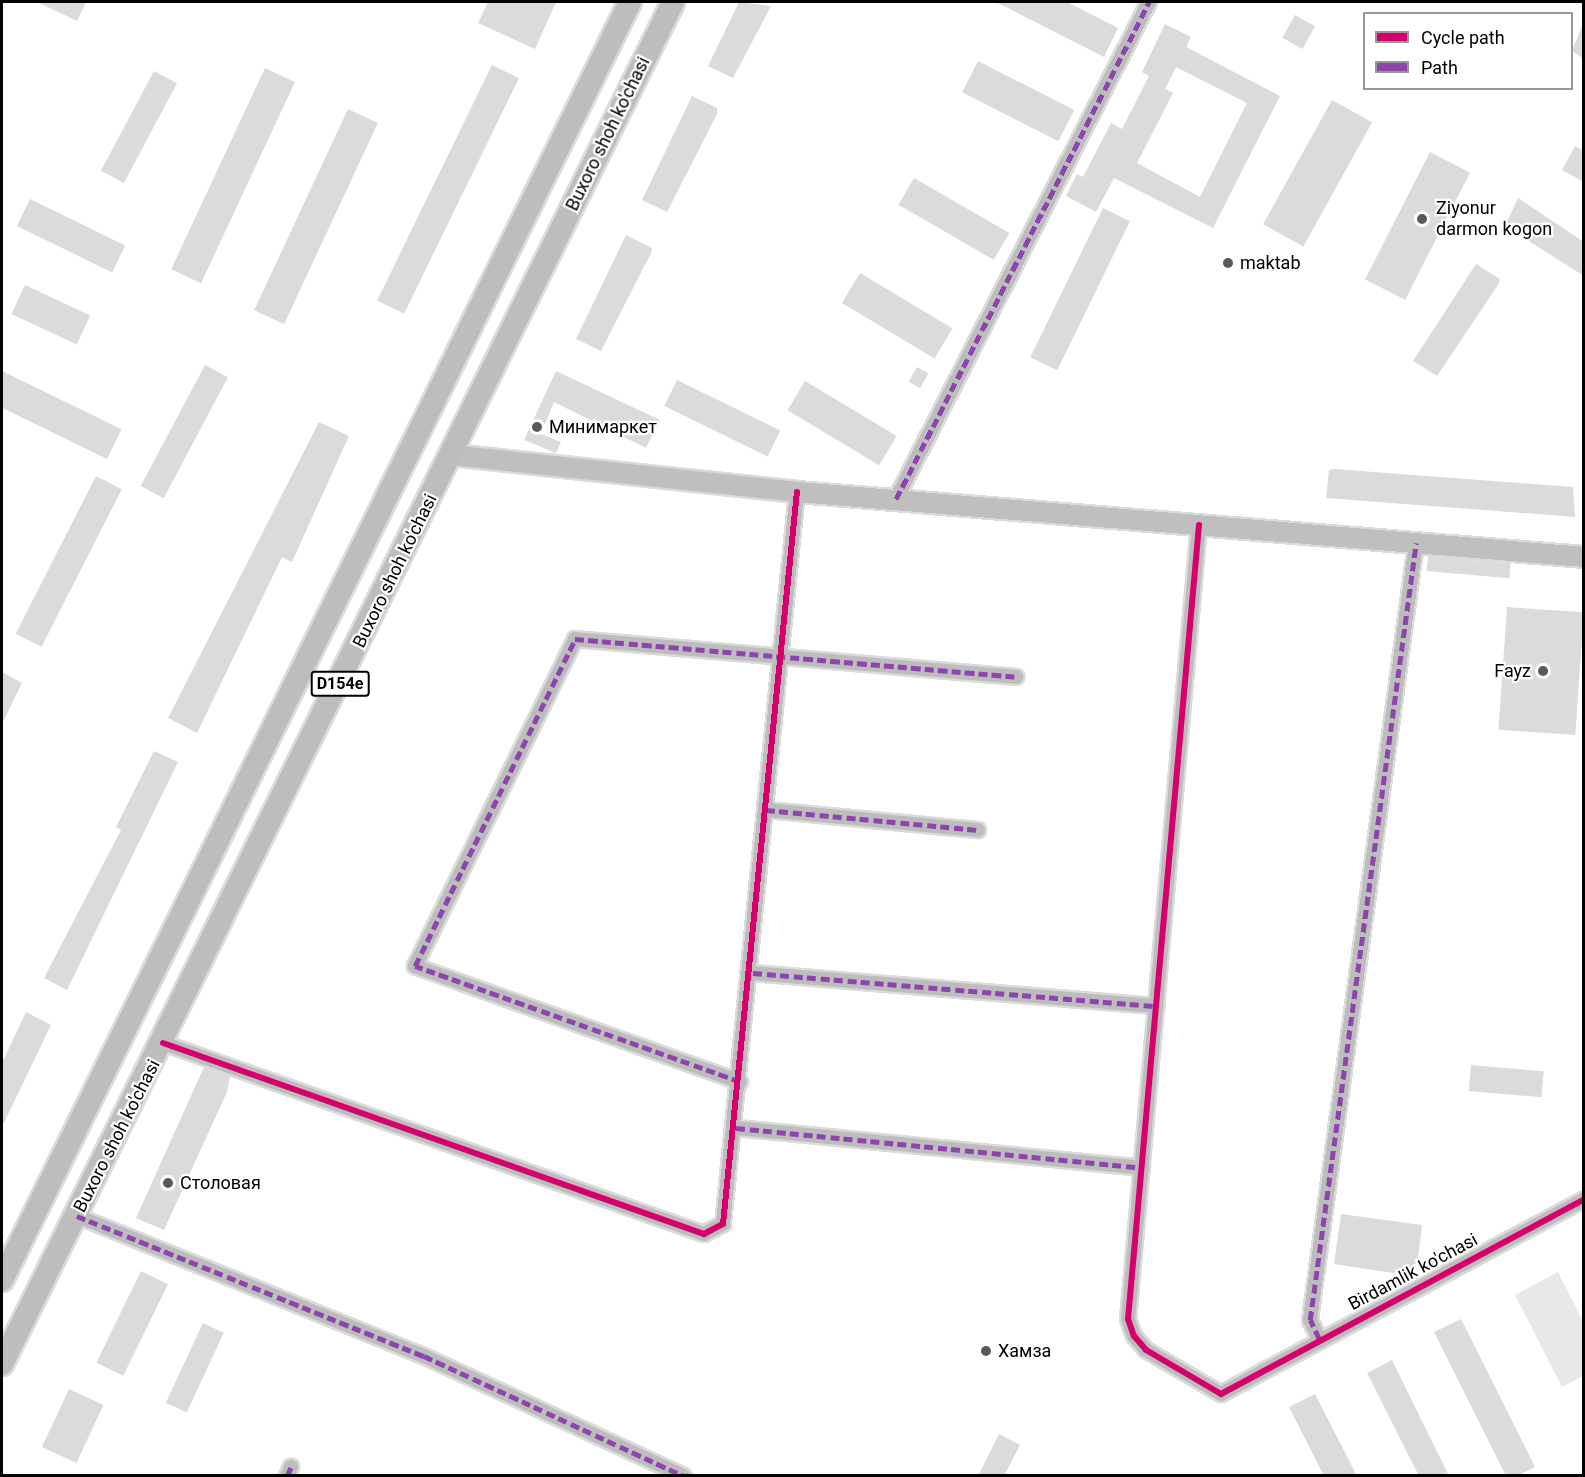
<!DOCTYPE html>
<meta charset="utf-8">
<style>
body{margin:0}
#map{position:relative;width:1585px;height:1477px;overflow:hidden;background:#fff;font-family:Roboto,sans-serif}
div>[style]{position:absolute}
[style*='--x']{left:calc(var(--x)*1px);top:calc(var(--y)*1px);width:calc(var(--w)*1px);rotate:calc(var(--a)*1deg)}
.green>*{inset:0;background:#e8e8e8}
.building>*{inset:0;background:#dbdbdb;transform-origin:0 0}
.roads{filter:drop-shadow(2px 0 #dbdbdb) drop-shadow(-2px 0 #dbdbdb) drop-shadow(0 2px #dbdbdb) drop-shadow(0 -2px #dbdbdb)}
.street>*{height:14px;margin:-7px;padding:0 7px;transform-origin:7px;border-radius:7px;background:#bdbdbd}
.secondary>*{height:20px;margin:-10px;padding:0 10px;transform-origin:10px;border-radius:10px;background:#bfbfbf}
.primary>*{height:22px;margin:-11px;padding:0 11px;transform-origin:11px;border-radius:11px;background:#bdbdbd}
.quiet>*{height:4.5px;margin-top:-2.25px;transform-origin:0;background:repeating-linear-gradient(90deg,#8e44ad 0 9px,transparent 0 13.5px)}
.cycleway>*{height:6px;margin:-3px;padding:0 3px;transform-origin:3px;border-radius:3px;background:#d6006c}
.dots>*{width:16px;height:16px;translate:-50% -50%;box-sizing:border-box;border:3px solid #fff;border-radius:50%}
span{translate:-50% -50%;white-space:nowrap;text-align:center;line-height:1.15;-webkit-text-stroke:4.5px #fff;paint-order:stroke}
.shield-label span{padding:2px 4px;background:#fff;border:2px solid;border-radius:4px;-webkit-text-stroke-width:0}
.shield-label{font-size:16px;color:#000;font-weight:700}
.street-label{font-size:18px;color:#000}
.poi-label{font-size:18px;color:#000}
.left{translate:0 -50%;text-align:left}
.right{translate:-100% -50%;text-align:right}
.frame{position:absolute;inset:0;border:3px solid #000;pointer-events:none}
.legend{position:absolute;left:1363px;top:12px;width:210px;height:78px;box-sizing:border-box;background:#fff;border:2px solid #999;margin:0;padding:8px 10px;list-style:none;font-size:18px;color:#000}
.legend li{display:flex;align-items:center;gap:12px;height:30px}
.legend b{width:30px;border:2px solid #999}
</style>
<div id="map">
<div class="green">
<div style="clip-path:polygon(1558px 1272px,1584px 1323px,1583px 1376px,1562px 1387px,1515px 1295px)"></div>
</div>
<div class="building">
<div style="clip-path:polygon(37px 2px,86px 2px,77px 21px)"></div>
<div style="clip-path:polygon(488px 2px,556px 2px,535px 49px,478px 23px)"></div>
<div style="clip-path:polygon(739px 2px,771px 6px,733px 78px,708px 66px)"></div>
<div style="clip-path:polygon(996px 2px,1067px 2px,1118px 28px,1104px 57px)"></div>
<div style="left:1295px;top:15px;width:23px;height:26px;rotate:29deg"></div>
<div style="clip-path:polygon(1584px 21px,1584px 59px,1572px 51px)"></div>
<div style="clip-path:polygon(evenodd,1165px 24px,1191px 37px,1186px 47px,1280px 96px,1213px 228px,1114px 178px,1096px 212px,1066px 196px,1077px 174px,1083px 177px,1111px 123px,1122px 129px,1149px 76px,1142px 72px,1165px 24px,1176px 67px,1247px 103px,1200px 197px,1137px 163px,1173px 93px,1165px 89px,1176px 67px)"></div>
<div style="left:978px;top:61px;width:108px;height:35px;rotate:27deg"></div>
<div style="left:492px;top:65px;width:30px;height:262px;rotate:26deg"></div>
<div style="left:265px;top:68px;width:33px;height:222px;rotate:25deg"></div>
<div style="left:154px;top:71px;width:26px;height:113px;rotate:28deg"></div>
<div style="clip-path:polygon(692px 96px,717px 108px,717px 114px,667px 212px,642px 200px)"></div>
<div style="left:1332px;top:100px;width:46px;height:142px;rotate:29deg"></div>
<div style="left:348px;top:109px;width:33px;height:222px;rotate:25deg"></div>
<div style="clip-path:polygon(1575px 146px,1584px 151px,1584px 182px,1562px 170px)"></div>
<div style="left:1430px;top:152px;width:45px;height:143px;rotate:27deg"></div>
<div style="left:914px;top:178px;width:110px;height:31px;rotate:30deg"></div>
<div style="clip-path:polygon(1518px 198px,1584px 242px,1584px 276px,1505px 226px)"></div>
<div style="left:30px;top:199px;width:106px;height:30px;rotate:26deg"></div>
<div style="left:1103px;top:208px;width:30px;height:166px;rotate:26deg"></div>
<div style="clip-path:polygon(626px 235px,652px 248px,651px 253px,601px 351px,576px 339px)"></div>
<div style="clip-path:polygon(1476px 264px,1500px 279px,1498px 285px,1437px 376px,1413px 361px)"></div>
<div style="left:860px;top:273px;width:108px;height:35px;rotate:31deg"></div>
<div style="left:25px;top:285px;width:72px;height:32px;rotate:25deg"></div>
<div style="left:205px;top:365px;width:26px;height:137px;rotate:28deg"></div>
<div style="left:917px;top:367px;width:13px;height:17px;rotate:29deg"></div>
<div style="left:2px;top:371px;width:133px;height:33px;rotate:26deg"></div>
<div style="clip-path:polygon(556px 371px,660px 420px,646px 448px,554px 402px,541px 434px,561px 442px,556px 453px,524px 440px)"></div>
<div style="left:677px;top:380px;width:115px;height:29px;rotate:26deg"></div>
<div style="left:805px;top:381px;width:107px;height:34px;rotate:31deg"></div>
<div style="clip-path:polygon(319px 422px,349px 436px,292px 562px,282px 557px,197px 733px,168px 718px)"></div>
<div style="clip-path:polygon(1334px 469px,1573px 487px,1575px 517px,1326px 498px,1329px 470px)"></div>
<div style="left:96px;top:476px;width:29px;height:177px;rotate:27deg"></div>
<div style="left:1428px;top:556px;width:83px;height:15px;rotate:5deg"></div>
<div style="left:1507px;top:607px;width:77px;height:123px;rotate:4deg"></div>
<div style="clip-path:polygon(2px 672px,22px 683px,2px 724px)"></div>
<div style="clip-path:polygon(154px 751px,178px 762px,67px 990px,44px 978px,121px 830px,116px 827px)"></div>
<div style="clip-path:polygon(26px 1012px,51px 1025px,2px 1127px,2px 1063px)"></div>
<div style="left:1471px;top:1065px;width:73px;height:26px;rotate:5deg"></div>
<div style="clip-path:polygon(204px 1067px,230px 1076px,227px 1092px,164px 1230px,136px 1218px)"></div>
<div style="clip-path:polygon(1341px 1214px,1422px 1225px,1417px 1266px,1393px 1273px,1334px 1264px)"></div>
<div style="left:141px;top:1271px;width:30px;height:102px;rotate:26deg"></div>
<div style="clip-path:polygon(1461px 1319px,1535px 1467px,1517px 1476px,1506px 1476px,1434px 1332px)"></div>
<div style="left:203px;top:1323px;width:23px;height:88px;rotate:25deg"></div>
<div style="clip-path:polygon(1392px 1360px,1449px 1476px,1419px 1476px,1367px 1373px)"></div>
<div style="left:69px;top:1389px;width:38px;height:64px;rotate:25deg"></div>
<div style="clip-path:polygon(1315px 1394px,1357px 1476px,1324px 1476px,1289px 1407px)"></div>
<div style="clip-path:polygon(999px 1434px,1020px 1445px,1004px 1476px,978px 1476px)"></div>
</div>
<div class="roads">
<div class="street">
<div style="--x:896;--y:499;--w:558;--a:-63.02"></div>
<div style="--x:1199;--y:525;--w:797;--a:95.11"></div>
<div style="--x:1128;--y:1319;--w:18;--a:71"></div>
<div style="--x:1134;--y:1336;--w:18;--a:49"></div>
<div style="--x:1146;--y:1350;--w:87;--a:30.4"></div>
<div style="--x:1221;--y:1394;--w:412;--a:-28.2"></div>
<div style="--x:766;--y:810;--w:213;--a:5.4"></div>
<div style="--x:753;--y:973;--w:405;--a:4.7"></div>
<div style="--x:163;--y:1043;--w:574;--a:19.45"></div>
<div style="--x:704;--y:1234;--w:21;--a:-28"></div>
<div style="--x:723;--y:1224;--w:736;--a:-84.23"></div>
<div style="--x:740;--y:1082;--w:345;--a:-160.4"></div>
<div style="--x:415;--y:966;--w:364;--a:-63.9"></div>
<div style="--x:575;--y:639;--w:443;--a:4.9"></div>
<div style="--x:736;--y:1128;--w:408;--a:5.6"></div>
<div style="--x:77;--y:1216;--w:374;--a:22"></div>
<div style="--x:424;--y:1356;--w:286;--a:24.8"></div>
<div style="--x:1319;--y:1339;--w:21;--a:-115"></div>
<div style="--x:1310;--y:1320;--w:784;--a:-82.23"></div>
<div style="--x:287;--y:1476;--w:10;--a:-66"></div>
</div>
<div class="secondary">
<div style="--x:452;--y:455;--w:347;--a:6.1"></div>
<div style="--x:797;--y:492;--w:790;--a:4.72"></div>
</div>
<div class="primary">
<div style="--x:2;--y:1280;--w:1424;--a:-63.83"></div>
<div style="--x:2;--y:1364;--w:1518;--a:-63.77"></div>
</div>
</div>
<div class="quiet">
<div style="--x:896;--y:499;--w:558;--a:-63.02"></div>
<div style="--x:766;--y:810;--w:213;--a:5.4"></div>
<div style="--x:753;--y:973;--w:405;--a:4.7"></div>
<div style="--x:740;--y:1082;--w:345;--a:-160.4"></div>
<div style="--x:415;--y:966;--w:364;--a:-63.9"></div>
<div style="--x:575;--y:639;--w:443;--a:4.9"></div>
<div style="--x:736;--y:1128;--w:408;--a:5.6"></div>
<div style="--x:77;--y:1216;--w:374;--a:22"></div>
<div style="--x:424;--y:1356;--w:286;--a:24.8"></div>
<div style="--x:1319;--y:1339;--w:21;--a:-115"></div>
<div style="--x:1310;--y:1320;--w:784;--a:-82.23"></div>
<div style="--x:287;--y:1476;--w:10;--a:-66"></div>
</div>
<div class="cycleway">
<div style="--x:1199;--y:525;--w:797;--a:95.11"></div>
<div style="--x:1128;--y:1319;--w:18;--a:71"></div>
<div style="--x:1134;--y:1336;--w:18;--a:49"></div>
<div style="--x:1146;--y:1350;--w:87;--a:30.4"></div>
<div style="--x:1221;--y:1394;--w:412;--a:-28.2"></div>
<div style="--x:163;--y:1043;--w:574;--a:19.45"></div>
<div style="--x:704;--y:1234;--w:21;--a:-28"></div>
<div style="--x:723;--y:1224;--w:736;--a:-84.23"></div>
</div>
<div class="dots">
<div style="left:1422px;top:219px;background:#595959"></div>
<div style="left:1228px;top:263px;background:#595959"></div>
<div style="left:537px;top:427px;background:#595959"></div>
<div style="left:1543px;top:671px;background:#595959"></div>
<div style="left:168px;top:1183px;background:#595959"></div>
<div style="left:986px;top:1351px;background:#595959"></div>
</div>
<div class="shield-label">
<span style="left:340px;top:684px">D154e</span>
</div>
<div class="street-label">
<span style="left:608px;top:134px;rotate:-64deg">Buxoro shoh ko'chasi</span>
<span style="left:395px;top:571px;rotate:-64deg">Buxoro shoh ko'chasi</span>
<span style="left:117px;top:1136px;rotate:-63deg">Buxoro shoh ko'chasi</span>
<span style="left:1413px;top:1272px;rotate:-28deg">Birdamlik ko'chasi</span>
</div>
<div class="poi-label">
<span class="left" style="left:1436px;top:219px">Ziyonur<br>darmon kogon</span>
<span class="left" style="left:1240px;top:263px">maktab</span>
<span class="left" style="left:549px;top:427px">Минимаркет</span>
<span class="right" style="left:1531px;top:671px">Fayz</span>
<span class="left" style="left:180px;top:1183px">Столовая</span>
<span class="left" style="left:998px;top:1351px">Хамза</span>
</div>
<div class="frame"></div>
<ul class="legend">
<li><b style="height:8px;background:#d6006c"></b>Cycle path</li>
<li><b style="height:8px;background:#8e44ad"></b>Path</li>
</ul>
</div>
